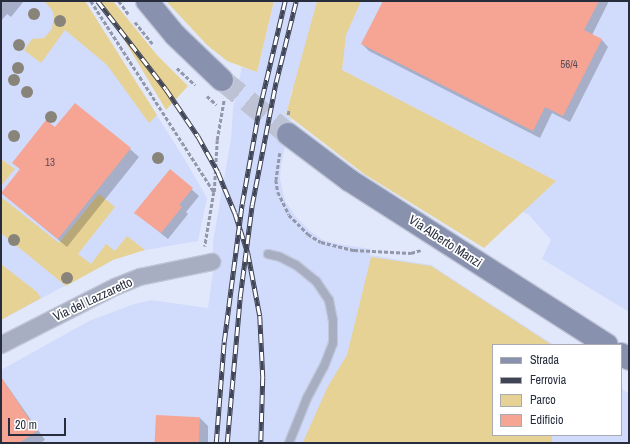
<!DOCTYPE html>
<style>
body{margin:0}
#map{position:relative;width:630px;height:444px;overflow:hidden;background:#e2e8fb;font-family:"Archivo Narrow",sans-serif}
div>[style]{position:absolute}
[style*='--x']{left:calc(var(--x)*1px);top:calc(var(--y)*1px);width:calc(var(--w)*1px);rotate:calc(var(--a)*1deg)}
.built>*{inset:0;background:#d1dbfb}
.green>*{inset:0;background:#e7d296}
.shadow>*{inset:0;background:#0003}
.building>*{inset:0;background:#f6a494;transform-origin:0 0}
.secondary-tunnel>*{height:22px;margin-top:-11px;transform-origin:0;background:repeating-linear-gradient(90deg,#bdc3d5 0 22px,transparent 0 33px)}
.path>*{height:2.5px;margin-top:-1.25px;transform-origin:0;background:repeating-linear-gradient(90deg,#9297a9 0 4px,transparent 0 6px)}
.roads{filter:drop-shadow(1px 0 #c1c6d9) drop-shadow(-1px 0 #c1c6d9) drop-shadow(0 1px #c1c6d9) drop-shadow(0 -1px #c1c6d9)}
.service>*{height:8px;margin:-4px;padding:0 4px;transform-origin:4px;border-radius:4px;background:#a7aec2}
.minor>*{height:16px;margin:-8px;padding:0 8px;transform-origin:8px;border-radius:8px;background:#a7aec2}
.secondary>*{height:22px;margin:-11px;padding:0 11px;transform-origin:11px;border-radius:11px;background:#8891ae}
.rail>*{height:4.5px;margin-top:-2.25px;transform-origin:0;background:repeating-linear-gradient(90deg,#fff 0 9px,#404556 0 18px);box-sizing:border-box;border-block:1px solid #404556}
.trees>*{width:12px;height:12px;margin:-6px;border-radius:50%;background:#88847a}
span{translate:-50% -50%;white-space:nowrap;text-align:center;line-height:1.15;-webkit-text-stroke:3.5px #fff;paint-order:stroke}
.number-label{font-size:11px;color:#5c4b54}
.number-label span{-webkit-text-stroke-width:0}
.street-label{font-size:13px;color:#282d3e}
.frame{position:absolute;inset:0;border:2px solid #282d3e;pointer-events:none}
.legend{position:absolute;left:492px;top:344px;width:130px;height:92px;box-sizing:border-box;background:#fff;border:1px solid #a9abb2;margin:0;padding:5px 7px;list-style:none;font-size:12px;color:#282d3e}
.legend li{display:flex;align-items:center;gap:8px;height:20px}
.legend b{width:20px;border:1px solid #a9abb2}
.scale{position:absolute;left:8px;top:418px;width:58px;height:18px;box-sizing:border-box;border:2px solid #282d3e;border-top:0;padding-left:5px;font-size:12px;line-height:14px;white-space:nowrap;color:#282d3e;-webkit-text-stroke:3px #fff;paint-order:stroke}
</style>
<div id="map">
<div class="built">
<div style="clip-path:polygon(1px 1px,85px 1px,185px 160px,207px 198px,198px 241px,140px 251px,113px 260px,1px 320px)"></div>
<div style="clip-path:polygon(274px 1px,629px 1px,629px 312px,542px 259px,551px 240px,529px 215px,292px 89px,286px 114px,291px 118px,281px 166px,280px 179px,285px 201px,297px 218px,310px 231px,323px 240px,338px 244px,371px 249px,370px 255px,431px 265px,554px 345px,493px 345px,493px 435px,621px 435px,621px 388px,629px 394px,629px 443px,1px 443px,1px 370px,89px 321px,134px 304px,151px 300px,208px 308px,213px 272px,213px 241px,231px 139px,233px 109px,242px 67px,257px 72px)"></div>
</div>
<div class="green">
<div style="clip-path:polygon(44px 1px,85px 1px,157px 115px,149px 123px,107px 65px,65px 30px,41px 63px,24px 50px,32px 39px,44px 38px,52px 29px,54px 16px,52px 10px)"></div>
<div style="clip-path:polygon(101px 1px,113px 1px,157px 55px,188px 86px,166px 110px)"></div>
<div style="clip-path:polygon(166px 1px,274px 1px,257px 72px,227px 61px,207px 45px)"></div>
<div style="clip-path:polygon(317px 1px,361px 1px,346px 35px,342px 70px,556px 181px,484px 248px,364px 174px,286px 114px)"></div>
<div style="clip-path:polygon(1px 159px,15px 169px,1px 186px)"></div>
<div style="clip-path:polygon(99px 194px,115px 207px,78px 254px,91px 264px,106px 244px,115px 251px,127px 236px,145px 250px,113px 260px,66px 286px,1px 233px,1px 197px,59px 243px)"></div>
<div style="clip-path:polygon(371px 257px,431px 266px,552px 345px,493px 345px,493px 435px,552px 435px,552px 442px,303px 442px,328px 386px,347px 355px)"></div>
<div style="clip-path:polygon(1px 264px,37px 292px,41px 298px,1px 320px)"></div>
</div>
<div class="shadow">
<div style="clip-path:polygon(1px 1px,24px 1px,11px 17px,7px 14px,1px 21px)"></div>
<div style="clip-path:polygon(384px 1px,609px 1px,592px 35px,602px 40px,608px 47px,570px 122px,552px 113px,540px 138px,369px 51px,362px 44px)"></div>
<div style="clip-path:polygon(55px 129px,130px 149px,139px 157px,67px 247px,2px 193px,21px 170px,13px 162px)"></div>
<div style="clip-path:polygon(170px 170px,199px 196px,186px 212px,188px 214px,168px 239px,143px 219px)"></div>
<div style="clip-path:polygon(1px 377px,45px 440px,40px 443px,2px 443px,1px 441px)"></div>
<div style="clip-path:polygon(200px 418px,208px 426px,208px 443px,156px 443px)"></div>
</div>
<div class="building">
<div style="clip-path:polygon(383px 1px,599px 1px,584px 30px,602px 39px,563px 116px,545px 107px,533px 131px,361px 44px)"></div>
<div style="clip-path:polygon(75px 103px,131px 148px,58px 239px,1px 193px,20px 169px,12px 163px,46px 120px,55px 127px)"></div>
<div style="clip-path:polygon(170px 169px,193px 188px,179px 205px,182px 207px,161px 233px,134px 213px)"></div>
<div style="clip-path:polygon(1px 377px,37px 431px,19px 443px,1px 443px)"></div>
<div style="left:156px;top:415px;width:44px;height:28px;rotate:3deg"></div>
</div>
<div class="secondary-tunnel">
<div style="--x:222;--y:80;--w:85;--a:39.3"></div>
</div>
<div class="path">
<div style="--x:91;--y:1;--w:227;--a:57.2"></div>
<div style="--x:214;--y:192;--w:55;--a:99.5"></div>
<div style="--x:119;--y:1;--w:17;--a:54"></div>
<div style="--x:135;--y:22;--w:28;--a:51"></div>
<div style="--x:177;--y:68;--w:25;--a:43"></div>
<div style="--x:207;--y:96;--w:13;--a:42"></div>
<div style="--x:288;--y:115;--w:6;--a:-81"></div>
<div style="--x:280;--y:153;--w:27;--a:98"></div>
<div style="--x:276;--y:180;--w:12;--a:81"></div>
<div style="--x:278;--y:192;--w:25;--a:64"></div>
<div style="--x:289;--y:215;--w:27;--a:45"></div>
<div style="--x:308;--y:234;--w:15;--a:32"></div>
<div style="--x:321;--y:242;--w:34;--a:14"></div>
<div style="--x:354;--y:250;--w:57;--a:3"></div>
<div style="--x:411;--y:253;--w:10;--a:-17"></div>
<div style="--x:214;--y:192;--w:52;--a:-86.7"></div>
<div style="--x:217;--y:140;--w:42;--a:-80.3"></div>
</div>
<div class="roads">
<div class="service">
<div style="--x:268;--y:254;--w:12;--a:14"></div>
<div style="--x:280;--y:257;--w:18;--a:27"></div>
<div style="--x:296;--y:265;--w:26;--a:39"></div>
<div style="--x:316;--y:281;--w:23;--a:56"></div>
<div style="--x:329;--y:300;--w:21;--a:79"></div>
<div style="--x:333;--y:321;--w:22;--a:90"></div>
<div style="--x:333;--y:343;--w:25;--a:111"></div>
<div style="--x:324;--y:366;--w:36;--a:118"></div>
<div style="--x:307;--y:398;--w:48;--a:111.8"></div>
</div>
<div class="minor">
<div style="--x:1;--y:345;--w:128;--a:-27"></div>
<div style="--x:115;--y:287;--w:27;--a:-22"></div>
<div style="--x:140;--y:277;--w:74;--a:-11.8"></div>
</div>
<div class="secondary">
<div style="--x:147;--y:1;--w:44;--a:50.5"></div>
<div style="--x:175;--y:35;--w:65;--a:43.8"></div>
<div style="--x:288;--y:134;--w:76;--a:37"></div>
<div style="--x:349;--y:180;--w:306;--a:32.6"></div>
<div style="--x:621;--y:354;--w:9;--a:32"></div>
</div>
</div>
<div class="rail">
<div style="--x:98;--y:1;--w:111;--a:52.3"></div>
<div style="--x:166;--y:89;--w:57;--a:55.8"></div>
<div style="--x:198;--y:136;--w:41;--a:60.9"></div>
<div style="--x:218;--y:172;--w:44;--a:67.5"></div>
<div style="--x:235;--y:213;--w:42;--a:72"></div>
<div style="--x:248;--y:253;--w:64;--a:79.2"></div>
<div style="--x:260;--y:316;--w:61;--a:87.2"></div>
<div style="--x:263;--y:377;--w:66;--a:91.7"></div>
<div style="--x:216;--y:443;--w:101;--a:-85.5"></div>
<div style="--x:224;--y:342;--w:139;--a:-82.6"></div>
<div style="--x:242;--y:204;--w:90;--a:-79.8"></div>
<div style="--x:258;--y:115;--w:117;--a:-76.7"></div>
<div style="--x:227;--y:443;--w:147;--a:-84.9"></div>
<div style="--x:240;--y:297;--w:93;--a:-82.6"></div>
<div style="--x:252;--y:205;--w:125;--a:-79"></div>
<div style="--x:276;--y:82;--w:83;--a:-76.1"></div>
</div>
<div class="trees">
<div style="left:34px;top:14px"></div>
<div style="left:60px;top:21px"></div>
<div style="left:19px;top:45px"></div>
<div style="left:18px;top:68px"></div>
<div style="left:14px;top:80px"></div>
<div style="left:27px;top:92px"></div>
<div style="left:51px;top:117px"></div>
<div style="left:14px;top:136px"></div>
<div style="left:158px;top:158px"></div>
<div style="left:14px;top:240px"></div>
<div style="left:67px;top:278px"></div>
</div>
<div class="number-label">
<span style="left:569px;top:64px">56/4</span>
<span style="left:50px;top:162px">13</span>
</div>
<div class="street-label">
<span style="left:445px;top:242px;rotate:33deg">Via Alberto Manzi</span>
<span style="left:93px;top:300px;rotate:-25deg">Via del Lazzaretto</span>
</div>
<div class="frame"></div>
<ul class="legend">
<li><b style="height:5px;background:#8891ae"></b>Strada</li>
<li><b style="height:5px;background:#404556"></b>Ferrovia</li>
<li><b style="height:11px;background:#e7d296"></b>Parco</li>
<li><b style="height:11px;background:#f6a494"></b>Edificio</li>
</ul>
<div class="scale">20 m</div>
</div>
